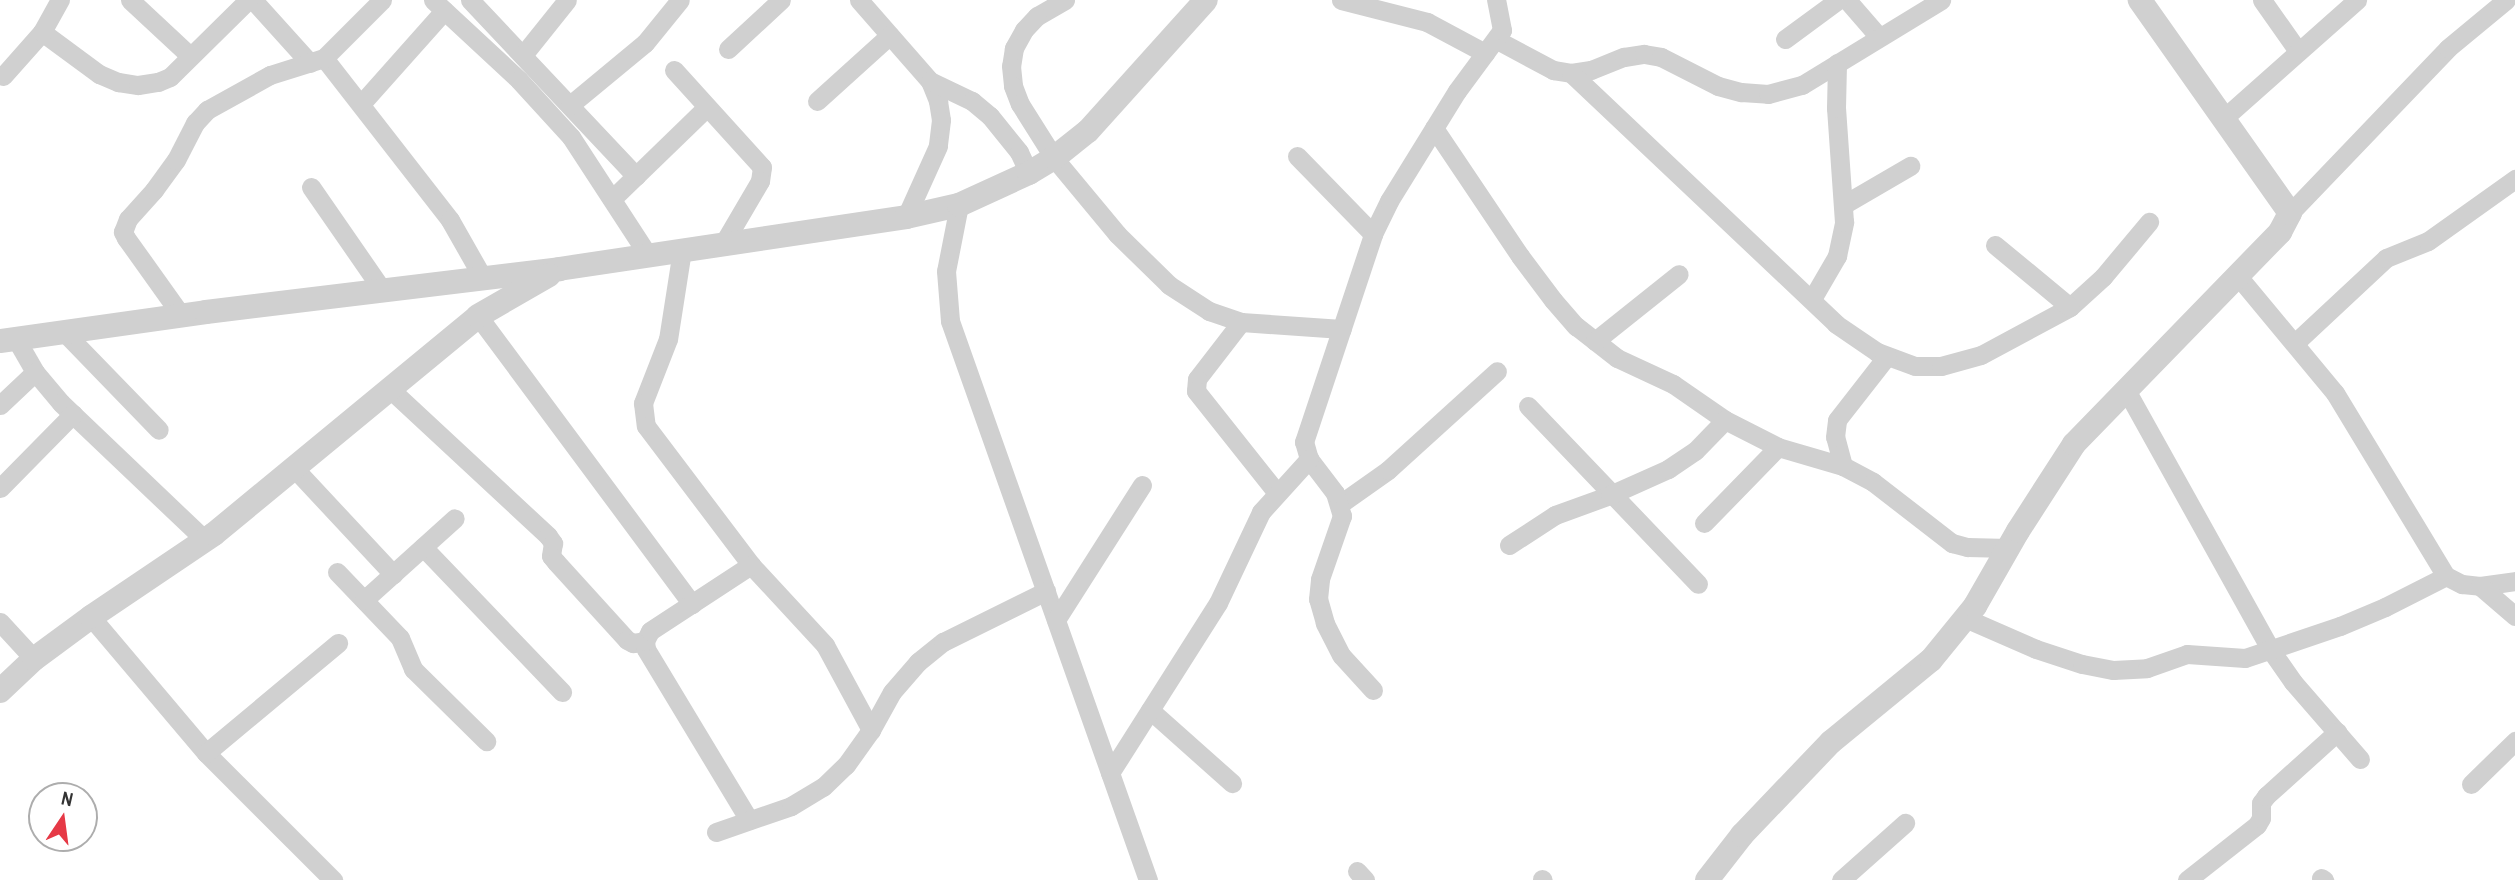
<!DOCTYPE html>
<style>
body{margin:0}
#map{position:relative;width:2515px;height:880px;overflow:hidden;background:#fff;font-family:"Archivo Narrow",sans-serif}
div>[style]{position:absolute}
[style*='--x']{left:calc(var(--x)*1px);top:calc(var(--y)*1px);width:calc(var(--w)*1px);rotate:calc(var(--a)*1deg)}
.minor>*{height:19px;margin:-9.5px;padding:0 9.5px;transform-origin:9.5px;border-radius:9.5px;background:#d0d0d0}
.tertiary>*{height:24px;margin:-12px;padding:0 12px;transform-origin:12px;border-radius:12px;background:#d0d0d0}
span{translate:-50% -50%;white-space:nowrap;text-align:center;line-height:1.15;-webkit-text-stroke:7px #fff;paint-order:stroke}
.north{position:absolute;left:28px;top:782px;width:70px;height:70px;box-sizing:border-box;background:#fff;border:2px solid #adadad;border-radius:50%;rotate:13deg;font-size:19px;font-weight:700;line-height:28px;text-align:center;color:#333}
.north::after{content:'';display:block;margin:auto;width:24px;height:32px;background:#e63946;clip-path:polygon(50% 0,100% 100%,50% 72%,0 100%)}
</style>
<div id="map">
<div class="minor">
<div style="--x:130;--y:0;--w:82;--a:43"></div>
<div style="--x:253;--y:0;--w:85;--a:47.9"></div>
<div style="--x:433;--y:0;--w:117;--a:42.9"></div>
<div style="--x:519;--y:80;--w:77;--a:47.6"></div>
<div style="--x:571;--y:137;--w:141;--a:56.9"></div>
<div style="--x:470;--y:0;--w:242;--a:46.7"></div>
<div style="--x:859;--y:0;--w:108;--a:48.8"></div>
<div style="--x:930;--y:81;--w:22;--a:68"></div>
<div style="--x:938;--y:101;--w:19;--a:81"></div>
<div style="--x:941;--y:120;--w:26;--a:97"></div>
<div style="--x:938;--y:146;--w:78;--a:114.3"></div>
<div style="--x:1065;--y:0;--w:32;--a:150"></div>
<div style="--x:1037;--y:16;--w:19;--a:133"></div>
<div style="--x:1024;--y:30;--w:21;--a:119"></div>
<div style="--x:1014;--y:48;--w:18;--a:99"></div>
<div style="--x:1011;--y:66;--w:20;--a:84"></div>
<div style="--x:1013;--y:86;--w:19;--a:69"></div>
<div style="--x:1020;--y:104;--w:64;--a:57.8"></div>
<div style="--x:1054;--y:158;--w:99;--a:50.3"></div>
<div style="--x:1117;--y:234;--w:73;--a:44.4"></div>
<div style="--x:1169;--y:285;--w:48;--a:33"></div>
<div style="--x:1209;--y:311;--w:34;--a:19"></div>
<div style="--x:1241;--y:322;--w:101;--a:4"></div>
<div style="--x:1341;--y:0;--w:89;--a:14.3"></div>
<div style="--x:1427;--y:22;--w:66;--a:28.1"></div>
<div style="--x:1847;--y:0;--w:49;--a:49.1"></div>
<div style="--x:2262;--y:0;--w:62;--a:54.8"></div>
<div style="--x:42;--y:32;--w:71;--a:36.4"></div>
<div style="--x:99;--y:74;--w:21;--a:23"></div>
<div style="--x:118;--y:82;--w:20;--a:9"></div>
<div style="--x:138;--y:85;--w:20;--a:-9"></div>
<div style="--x:158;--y:82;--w:13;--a:-23"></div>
<div style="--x:170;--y:77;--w:110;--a:-44.6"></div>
<div style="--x:1785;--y:39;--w:66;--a:-36.3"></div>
<div style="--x:1497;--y:40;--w:64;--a:28.2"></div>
<div style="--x:1553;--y:70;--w:18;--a:9"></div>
<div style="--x:1571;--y:73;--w:20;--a:-9"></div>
<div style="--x:1591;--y:70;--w:35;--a:-22"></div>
<div style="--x:1624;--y:57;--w:20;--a:-9"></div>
<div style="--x:1644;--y:54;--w:17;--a:10"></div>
<div style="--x:1661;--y:57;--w:64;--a:27"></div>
<div style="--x:1718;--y:86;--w:24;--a:15"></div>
<div style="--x:1741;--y:92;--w:27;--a:4"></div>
<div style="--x:1768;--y:94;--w:35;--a:-15"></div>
<div style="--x:1802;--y:85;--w:163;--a:-31.4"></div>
<div style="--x:728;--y:49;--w:72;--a:-42.8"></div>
<div style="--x:523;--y:55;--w:70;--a:-51.3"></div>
<div style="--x:324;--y:58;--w:205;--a:52.1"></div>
<div style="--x:450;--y:220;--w:67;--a:60.4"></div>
<div style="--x:674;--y:70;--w:131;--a:47.8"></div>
<div style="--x:762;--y:167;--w:14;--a:98"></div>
<div style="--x:760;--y:181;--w:73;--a:120.4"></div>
<div style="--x:1571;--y:73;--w:365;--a:43.4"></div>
<div style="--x:1836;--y:324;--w:50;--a:34.3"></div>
<div style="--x:1877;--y:352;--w:40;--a:20.2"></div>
<div style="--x:1915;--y:366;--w:26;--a:0"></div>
<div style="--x:1941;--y:366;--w:41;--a:-15.4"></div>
<div style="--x:1981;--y:355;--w:101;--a:-28.3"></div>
<div style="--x:2070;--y:307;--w:45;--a:-42.3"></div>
<div style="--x:2103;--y:277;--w:72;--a:-50.1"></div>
<div style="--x:3;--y:76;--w:59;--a:-48.4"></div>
<div style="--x:42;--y:32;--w:37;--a:-61"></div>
<div style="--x:930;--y:81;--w:47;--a:25.5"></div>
<div style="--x:972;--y:101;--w:23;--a:40"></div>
<div style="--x:990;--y:116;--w:46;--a:51.1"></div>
<div style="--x:1019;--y:152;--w:23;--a:65"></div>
<div style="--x:817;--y:101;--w:98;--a:-42.1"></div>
<div style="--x:361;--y:104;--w:125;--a:-48.3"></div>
<div style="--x:570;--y:105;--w:97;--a:-39.6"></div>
<div style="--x:645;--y:43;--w:55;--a:-50.9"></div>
<div style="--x:2224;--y:118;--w:178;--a:-41.6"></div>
<div style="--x:1434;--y:128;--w:154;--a:56.1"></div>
<div style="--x:1520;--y:256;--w:55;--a:53.1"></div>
<div style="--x:1553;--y:300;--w:35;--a:49"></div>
<div style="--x:1576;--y:326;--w:52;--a:38"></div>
<div style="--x:1617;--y:358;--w:62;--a:24.9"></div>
<div style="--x:1673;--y:384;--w:63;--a:34.7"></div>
<div style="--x:1725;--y:420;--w:59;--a:27"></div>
<div style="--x:1778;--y:447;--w:68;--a:16.3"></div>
<div style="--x:1843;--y:466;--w:34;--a:28"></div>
<div style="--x:1873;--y:482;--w:100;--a:37.7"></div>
<div style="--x:1952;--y:543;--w:16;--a:15"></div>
<div style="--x:1967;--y:547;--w:42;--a:1.4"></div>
<div style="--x:1297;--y:156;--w:109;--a:45.7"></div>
<div style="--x:311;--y:187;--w:126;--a:55.3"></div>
<div style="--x:612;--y:199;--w:132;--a:-44.1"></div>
<div style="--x:959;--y:205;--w:67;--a:101.1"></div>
<div style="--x:946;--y:271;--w:50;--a:85.4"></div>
<div style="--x:950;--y:321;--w:593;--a:70.5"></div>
<div style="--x:1843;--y:205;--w:78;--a:-30.2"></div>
<div style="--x:2290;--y:213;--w:228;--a:-46.2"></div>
<div style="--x:2448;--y:48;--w:75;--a:-39.6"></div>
<div style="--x:1995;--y:245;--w:97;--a:39.6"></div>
<div style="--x:682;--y:250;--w:90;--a:98.9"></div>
<div style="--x:668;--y:339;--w:69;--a:111.3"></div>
<div style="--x:643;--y:403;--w:23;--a:83"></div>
<div style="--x:646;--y:426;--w:174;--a:52.9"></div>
<div style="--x:751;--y:565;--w:109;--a:47.2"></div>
<div style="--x:825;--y:645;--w:97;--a:61.6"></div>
<div style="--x:2237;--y:275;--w:153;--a:50.3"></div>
<div style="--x:2335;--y:393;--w:214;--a:58.8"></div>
<div style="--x:2446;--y:576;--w:18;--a:27"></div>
<div style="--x:2462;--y:584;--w:18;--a:6"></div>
<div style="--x:2480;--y:586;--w:35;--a:-8"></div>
<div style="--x:1812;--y:299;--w:50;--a:-59.8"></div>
<div style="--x:1837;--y:256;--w:35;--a:-78"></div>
<div style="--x:1844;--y:222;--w:114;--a:-94"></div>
<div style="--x:1836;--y:108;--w:45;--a:-88.7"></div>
<div style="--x:181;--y:315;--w:95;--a:-125.5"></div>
<div style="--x:126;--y:238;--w:7;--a:-117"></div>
<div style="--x:123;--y:232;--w:14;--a:-69"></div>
<div style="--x:128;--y:219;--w:39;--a:-48"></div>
<div style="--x:154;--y:190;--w:37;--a:-54"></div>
<div style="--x:176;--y:160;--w:42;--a:-62.8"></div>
<div style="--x:195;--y:123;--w:18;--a:-47"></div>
<div style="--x:207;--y:110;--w:72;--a:-29.1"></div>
<div style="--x:270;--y:75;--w:57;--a:-17.5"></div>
<div style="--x:324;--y:58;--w:82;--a:-45"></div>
<div style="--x:478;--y:316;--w:359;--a:53.4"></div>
<div style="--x:1241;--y:322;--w:72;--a:127.7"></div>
<div style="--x:1197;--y:379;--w:12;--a:95"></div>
<div style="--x:1196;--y:391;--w:130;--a:51.5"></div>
<div style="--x:64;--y:332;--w:136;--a:45.9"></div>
<div style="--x:16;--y:339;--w:38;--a:60"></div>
<div style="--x:35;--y:372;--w:40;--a:50"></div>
<div style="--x:61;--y:403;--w:199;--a:43.6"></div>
<div style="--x:1595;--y:341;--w:107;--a:-38.6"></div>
<div style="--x:2296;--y:342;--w:123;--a:-43"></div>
<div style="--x:2386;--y:258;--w:45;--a:-22"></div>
<div style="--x:2428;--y:241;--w:107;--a:-35.5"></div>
<div style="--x:2125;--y:388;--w:299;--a:60.9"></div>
<div style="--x:2270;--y:649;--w:40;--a:55.1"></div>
<div style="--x:2293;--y:682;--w:102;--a:49"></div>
<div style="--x:390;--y:389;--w:216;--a:42.9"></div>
<div style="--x:548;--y:536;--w:9;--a:54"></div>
<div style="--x:553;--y:543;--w:13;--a:99"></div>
<div style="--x:551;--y:556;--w:8;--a:50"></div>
<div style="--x:556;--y:562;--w:105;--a:47.7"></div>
<div style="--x:627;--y:640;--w:7;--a:27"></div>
<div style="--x:633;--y:643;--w:12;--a:-9"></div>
<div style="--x:0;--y:405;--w:48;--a:-43.3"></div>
<div style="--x:1528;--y:406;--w:246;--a:46.3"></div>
<div style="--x:1843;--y:466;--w:30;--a:-105"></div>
<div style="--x:1835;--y:437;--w:17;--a:-83"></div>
<div style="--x:1837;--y:420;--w:81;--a:-52"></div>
<div style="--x:295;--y:469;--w:144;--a:47"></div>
<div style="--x:0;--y:488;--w:104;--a:-45.4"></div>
<div style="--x:1340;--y:504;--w:59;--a:-35.3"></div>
<div style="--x:1388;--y:470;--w:147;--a:-42.2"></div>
<div style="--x:1704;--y:523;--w:106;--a:-45.8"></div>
<div style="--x:1509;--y:545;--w:55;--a:-33.1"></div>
<div style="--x:1555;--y:515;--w:59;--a:-20"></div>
<div style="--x:1610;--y:495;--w:64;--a:-24.1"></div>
<div style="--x:1668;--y:469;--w:32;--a:-34"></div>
<div style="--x:1695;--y:451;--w:43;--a:-45.9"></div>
<div style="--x:423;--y:547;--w:201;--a:46.2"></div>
<div style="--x:337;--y:572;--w:91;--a:46.3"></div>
<div style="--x:400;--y:638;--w:34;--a:67"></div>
<div style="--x:413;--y:669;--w:103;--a:44.6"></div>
<div style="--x:2480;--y:586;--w:46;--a:40.6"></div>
<div style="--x:364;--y:600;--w:122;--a:-42"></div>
<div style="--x:91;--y:617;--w:178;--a:49.8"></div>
<div style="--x:206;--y:753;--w:180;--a:45"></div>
<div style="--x:1965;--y:618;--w:77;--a:23.6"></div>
<div style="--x:2036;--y:649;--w:48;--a:18.1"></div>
<div style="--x:2082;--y:664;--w:32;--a:11"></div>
<div style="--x:2113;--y:670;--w:34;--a:-3"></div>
<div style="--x:2147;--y:668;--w:42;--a:-19.3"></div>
<div style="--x:2187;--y:654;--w:58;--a:3.9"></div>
<div style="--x:2245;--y:658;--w:100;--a:-18.6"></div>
<div style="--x:2340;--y:626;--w:49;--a:-22.9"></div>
<div style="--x:2385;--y:607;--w:68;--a:-26.9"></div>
<div style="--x:1056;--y:620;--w:160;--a:-57.5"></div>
<div style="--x:0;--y:622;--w:50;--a:47.4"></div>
<div style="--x:1373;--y:690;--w:47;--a:-132.4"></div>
<div style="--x:1341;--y:655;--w:36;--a:-117"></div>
<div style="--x:1325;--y:623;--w:25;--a:-106"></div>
<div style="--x:1318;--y:599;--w:20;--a:-84"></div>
<div style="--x:1320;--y:579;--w:67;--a:-70.8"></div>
<div style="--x:1342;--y:516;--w:24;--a:-107"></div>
<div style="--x:1335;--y:493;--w:43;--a:-127.4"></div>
<div style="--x:1309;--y:459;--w:18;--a:-106"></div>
<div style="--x:1304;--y:442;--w:219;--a:-71.6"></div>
<div style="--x:1373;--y:234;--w:37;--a:-64"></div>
<div style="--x:1389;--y:201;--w:129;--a:-58.3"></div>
<div style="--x:1457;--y:91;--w:76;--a:-53.6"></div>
<div style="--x:1502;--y:30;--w:31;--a:-101"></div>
<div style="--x:1150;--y:710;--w:110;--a:41.7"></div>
<div style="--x:206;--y:753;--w:172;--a:-39.8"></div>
<div style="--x:1110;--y:773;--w:201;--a:-57.6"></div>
<div style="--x:1218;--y:603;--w:101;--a:-64.7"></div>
<div style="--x:1261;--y:512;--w:72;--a:-47.8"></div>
<div style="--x:2471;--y:784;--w:62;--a:-44.3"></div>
<div style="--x:749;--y:820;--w:200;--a:-121.1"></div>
<div style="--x:646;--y:649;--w:8;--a:-97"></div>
<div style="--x:645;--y:641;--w:11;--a:-63"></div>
<div style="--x:650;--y:631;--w:121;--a:-33.2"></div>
<div style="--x:716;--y:832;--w:79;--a:-19.1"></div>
<div style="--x:791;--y:806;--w:37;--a:-31"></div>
<div style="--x:823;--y:787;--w:32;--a:-44"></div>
<div style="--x:846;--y:765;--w:43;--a:-54.5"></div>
<div style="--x:871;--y:730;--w:43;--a:-61.1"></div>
<div style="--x:892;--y:692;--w:40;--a:-49"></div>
<div style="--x:918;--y:662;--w:32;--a:-39"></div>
<div style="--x:943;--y:642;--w:115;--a:-26.3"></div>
<div style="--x:1357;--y:871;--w:12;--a:48"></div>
<div style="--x:2321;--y:878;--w:4;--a:34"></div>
<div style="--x:1542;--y:879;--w:1;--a:45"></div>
<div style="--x:1841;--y:880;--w:86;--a:-41.7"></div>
<div style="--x:2187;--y:880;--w:89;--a:-38.2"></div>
<div style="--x:2257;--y:825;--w:8;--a:-60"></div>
<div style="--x:2261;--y:818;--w:15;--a:-90"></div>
<div style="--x:2261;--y:803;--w:9;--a:-54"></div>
<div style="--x:2266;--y:796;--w:96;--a:-42"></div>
</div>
<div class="tertiary">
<div style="--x:0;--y:341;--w:208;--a:-8"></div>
<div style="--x:206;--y:312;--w:356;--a:-6.9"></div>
<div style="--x:559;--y:269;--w:351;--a:-8.5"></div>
<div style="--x:906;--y:217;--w:54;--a:-12.8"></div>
<div style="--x:959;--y:205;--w:77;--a:-24.6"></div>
<div style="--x:1029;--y:173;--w:29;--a:-31"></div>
<div style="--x:1054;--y:158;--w:43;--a:-38.5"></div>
<div style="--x:1088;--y:131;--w:176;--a:-48"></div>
<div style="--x:0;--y:691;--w:47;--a:-43.3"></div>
<div style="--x:34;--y:659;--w:71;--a:-36.4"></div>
<div style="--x:91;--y:617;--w:148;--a:-34"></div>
<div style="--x:214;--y:534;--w:342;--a:-39.5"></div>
<div style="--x:478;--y:316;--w:82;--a:-30"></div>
<div style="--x:1707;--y:880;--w:57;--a:-52.1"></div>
<div style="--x:1742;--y:835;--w:129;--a:-46.3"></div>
<div style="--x:1831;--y:742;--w:129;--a:-39.4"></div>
<div style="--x:1931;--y:660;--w:70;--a:-50.8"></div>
<div style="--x:1975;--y:606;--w:86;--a:-60.2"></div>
<div style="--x:2018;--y:531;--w:103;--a:-57.2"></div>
<div style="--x:2074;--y:444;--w:296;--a:-45.8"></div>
<div style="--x:2280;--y:232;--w:21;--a:-62"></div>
<div style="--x:2290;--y:213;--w:261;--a:-125.2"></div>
</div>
<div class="north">N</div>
</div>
